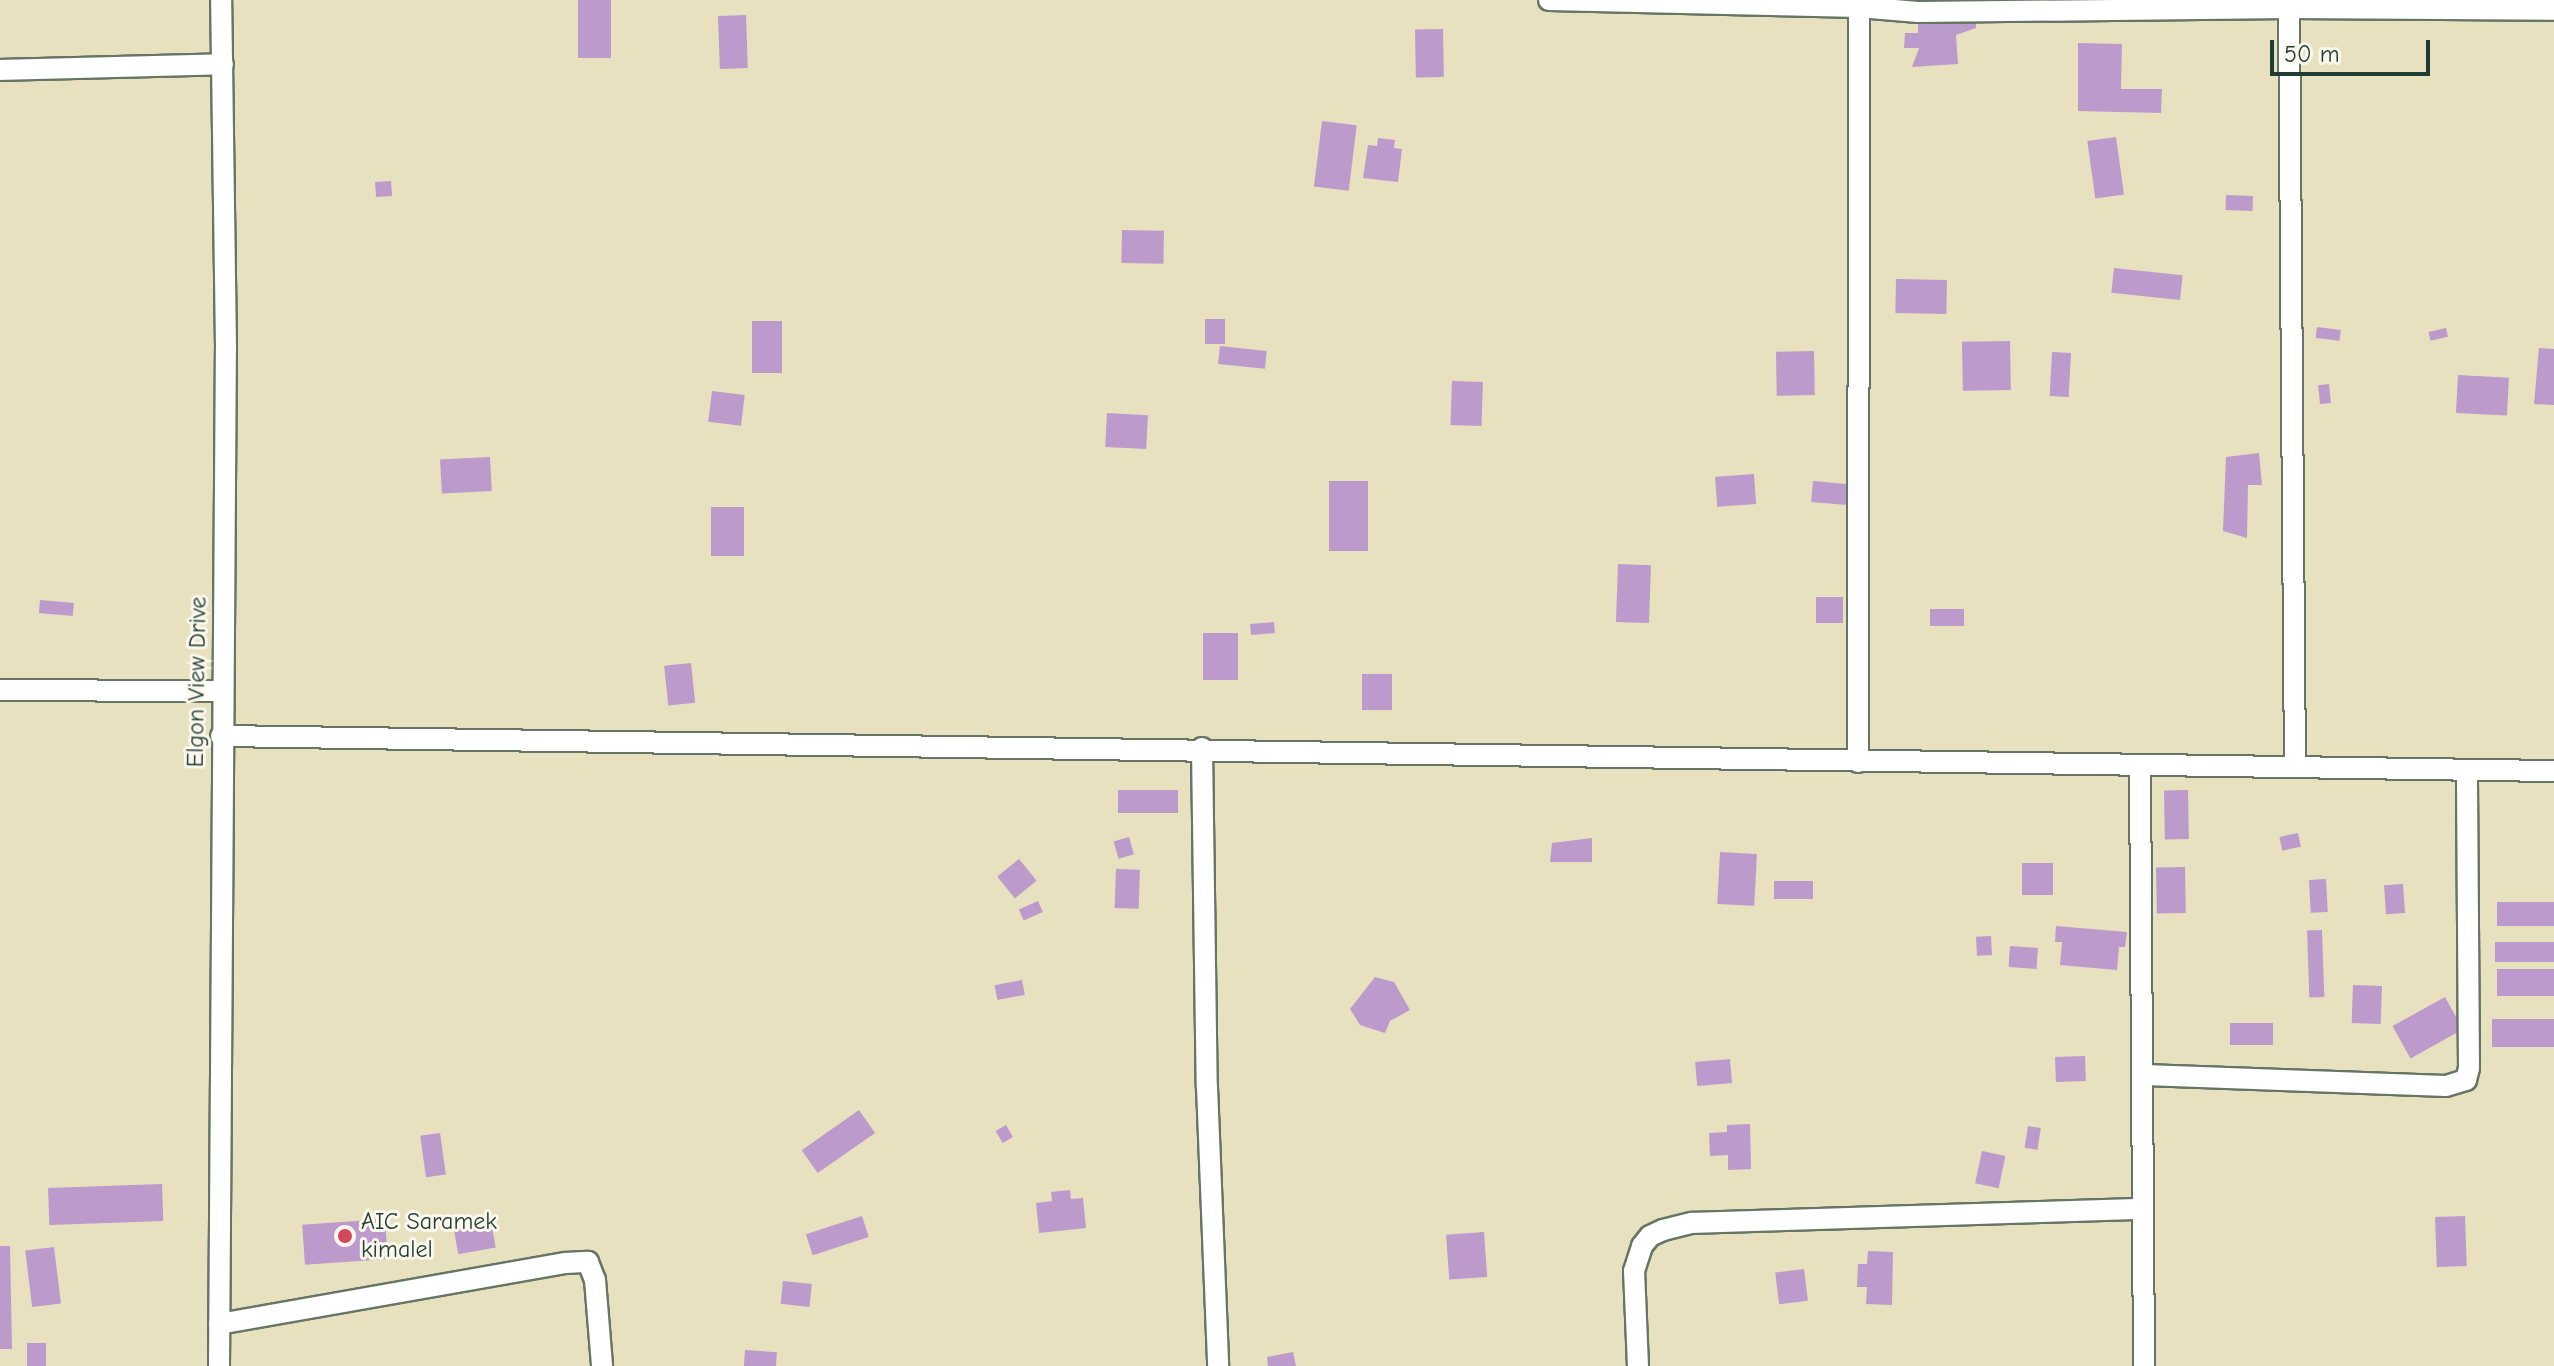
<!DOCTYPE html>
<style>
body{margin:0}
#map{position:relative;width:2554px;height:1366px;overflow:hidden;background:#e7e1bf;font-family:"Comic Neue",sans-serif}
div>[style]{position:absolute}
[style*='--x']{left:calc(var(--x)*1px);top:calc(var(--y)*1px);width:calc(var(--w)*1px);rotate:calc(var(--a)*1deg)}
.building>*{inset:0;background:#bc9acc;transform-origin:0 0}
.roads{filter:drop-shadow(2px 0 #657665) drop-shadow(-2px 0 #657665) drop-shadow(0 2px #657665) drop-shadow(0 -2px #657665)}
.minor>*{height:20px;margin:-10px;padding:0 10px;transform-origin:10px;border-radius:10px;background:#fff}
.dots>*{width:22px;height:22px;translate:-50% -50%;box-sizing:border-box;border:4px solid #fbf7ec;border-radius:50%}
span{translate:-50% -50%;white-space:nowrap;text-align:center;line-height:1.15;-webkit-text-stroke:6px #fbf7ec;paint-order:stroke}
.street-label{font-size:24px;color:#1f3d34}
.poi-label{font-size:24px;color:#1f3d34}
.left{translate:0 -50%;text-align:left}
.scale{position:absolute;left:2270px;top:40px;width:160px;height:36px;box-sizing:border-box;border:4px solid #1f3d34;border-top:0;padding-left:10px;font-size:24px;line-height:28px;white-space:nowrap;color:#1f3d34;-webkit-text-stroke:6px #fbf7ec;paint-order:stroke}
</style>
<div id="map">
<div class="building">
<div style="left:578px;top:0;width:33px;height:58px"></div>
<div style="clip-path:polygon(1918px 12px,1976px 12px,1976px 28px,1956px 35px,1958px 64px,1912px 67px,1919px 48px,1904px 48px,1905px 33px,1918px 33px)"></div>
<div style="left:746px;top:15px;width:53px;height:28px;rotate:88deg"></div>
<div style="left:1443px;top:29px;width:48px;height:28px;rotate:89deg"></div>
<div style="clip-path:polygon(2078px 43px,2122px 44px,2121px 89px,2162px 89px,2161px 113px,2078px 111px)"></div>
<div style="left:1322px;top:121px;width:35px;height:66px;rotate:7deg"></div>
<div style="left:2116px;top:137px;width:58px;height:29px;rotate:82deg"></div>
<div style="clip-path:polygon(1378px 138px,1395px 140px,1394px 148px,1402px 149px,1398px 182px,1363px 178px,1368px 145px,1377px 146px)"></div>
<div style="left:391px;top:181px;width:15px;height:16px;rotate:86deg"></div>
<div style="left:2226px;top:195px;width:27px;height:15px;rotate:2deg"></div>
<div style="left:1122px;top:230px;width:42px;height:33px;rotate:1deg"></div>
<div style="left:2114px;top:268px;width:69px;height:25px;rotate:6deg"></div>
<div style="left:1896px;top:279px;width:51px;height:34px;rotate:1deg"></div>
<div style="left:1225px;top:319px;width:25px;height:20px;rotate:90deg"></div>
<div style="left:752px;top:321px;width:30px;height:52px"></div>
<div style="left:2317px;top:327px;width:24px;height:11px;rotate:7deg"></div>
<div style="left:2446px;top:328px;width:9px;height:18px;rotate:77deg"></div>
<div style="left:2010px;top:341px;width:49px;height:48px;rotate:89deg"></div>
<div style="left:1220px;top:346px;width:47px;height:18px;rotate:6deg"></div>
<div style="clip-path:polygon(2539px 348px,2554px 349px,2554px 405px,2534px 404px)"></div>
<div style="left:1814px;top:351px;width:44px;height:38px;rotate:89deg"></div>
<div style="left:2052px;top:352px;width:19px;height:44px;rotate:3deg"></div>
<div style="left:2458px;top:375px;width:51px;height:38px;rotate:3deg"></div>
<div style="left:1452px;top:381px;width:31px;height:44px;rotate:2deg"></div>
<div style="left:2329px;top:384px;width:19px;height:11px;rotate:84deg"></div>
<div style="left:712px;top:391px;width:33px;height:31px;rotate:7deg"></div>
<div style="left:1107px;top:413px;width:41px;height:34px;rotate:3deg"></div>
<div style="clip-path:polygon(2259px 453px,2262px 485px,2248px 485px,2247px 538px,2223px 531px,2226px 457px)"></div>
<div style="left:490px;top:457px;width:34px;height:50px;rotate:87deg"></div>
<div style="left:1754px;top:474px;width:30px;height:39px;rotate:86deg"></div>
<div style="left:1329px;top:481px;width:39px;height:70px"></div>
<div style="left:1813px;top:481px;width:36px;height:21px;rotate:5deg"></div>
<div style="left:711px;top:507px;width:33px;height:49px"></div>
<div style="left:1618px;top:564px;width:33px;height:58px;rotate:2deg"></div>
<div style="left:1816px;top:597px;width:27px;height:26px"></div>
<div style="left:40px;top:600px;width:34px;height:13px;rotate:5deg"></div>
<div style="left:1964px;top:609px;width:17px;height:34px;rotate:90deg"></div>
<div style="left:1274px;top:622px;width:11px;height:24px;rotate:85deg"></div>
<div style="left:1203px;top:633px;width:35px;height:47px"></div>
<div style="left:691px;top:663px;width:40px;height:27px;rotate:84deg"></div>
<div style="left:1362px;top:674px;width:30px;height:36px"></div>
<div style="left:1118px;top:790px;width:60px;height:23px"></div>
<div style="left:2188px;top:790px;width:49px;height:24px;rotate:89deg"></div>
<div style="left:2298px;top:833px;width:14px;height:19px;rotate:78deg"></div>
<div style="left:1129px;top:837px;width:18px;height:16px;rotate:74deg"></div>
<div style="clip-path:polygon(1592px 838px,1592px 862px,1550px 862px,1552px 843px)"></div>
<div style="left:1720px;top:852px;width:37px;height:52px;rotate:3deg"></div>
<div style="left:1019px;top:859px;width:28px;height:28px;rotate:51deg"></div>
<div style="left:2053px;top:863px;width:32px;height:31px;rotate:90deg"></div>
<div style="left:2185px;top:867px;width:46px;height:29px;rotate:89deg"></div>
<div style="left:1116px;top:869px;width:24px;height:39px;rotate:2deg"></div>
<div style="left:2326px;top:879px;width:33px;height:17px;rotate:87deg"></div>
<div style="left:1813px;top:881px;width:18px;height:39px;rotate:90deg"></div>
<div style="left:2403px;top:884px;width:29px;height:19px;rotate:86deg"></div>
<div style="left:1038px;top:901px;width:12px;height:21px;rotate:66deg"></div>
<div style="left:2554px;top:902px;width:24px;height:57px;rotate:90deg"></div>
<div style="clip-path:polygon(2056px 926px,2127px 932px,2125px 947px,2119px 947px,2117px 970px,2060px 965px,2062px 942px,2055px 942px)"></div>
<div style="left:2322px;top:930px;width:67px;height:15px;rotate:88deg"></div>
<div style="left:1991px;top:936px;width:19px;height:15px;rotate:87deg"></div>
<div style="left:2554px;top:942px;width:20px;height:59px;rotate:90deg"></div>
<div style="left:2010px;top:946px;width:28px;height:21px;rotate:4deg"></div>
<div style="left:2554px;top:969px;width:27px;height:57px;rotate:90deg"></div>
<div style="clip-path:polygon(1375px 977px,1394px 982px,1410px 1010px,1390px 1021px,1385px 1033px,1360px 1025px,1350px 1009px)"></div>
<div style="left:1022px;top:980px;width:15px;height:28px;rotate:79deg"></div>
<div style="left:2353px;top:985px;width:29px;height:38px;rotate:2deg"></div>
<div style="left:2445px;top:997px;width:37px;height:60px;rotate:61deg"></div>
<div style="left:2492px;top:1019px;width:62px;height:28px"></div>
<div style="left:2230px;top:1023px;width:43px;height:22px"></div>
<div style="left:2085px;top:1056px;width:25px;height:30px;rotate:88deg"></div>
<div style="left:1730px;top:1059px;width:24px;height:35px;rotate:85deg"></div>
<div style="left:859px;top:1110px;width:28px;height:70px;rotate:55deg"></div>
<div style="clip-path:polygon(1750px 1124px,1751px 1169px,1728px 1170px,1728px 1155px,1710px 1156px,1709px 1133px,1727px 1132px,1727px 1125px)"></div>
<div style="left:1006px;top:1125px;width:14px;height:12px;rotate:60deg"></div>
<div style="left:2028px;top:1126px;width:13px;height:22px;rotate:9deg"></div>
<div style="left:440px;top:1133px;width:42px;height:20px;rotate:82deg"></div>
<div style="left:1982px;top:1151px;width:24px;height:33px;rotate:12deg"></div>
<div style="left:162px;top:1184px;width:37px;height:114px;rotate:88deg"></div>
<div style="clip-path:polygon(1070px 1190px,1071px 1199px,1083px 1198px,1086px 1228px,1039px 1233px,1036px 1203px,1052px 1201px,1051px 1192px)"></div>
<div style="left:862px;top:1216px;width:22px;height:59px;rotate:72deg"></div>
<div style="left:2465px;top:1216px;width:50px;height:30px;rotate:88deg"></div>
<div style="left:385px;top:1219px;width:40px;height:83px;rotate:86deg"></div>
<div style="left:491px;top:1221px;width:27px;height:38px;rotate:80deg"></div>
<div style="left:1484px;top:1232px;width:45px;height:38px;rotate:86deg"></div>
<div style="clip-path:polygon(0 1246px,10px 1246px,12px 1349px,0 1349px)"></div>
<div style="left:54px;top:1247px;width:57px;height:29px;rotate:83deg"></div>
<div style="clip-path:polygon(1868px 1251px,1893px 1252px,1892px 1305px,1866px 1304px,1867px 1287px,1857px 1287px,1858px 1264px,1867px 1264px)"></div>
<div style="left:1804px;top:1269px;width:32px;height:29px;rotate:83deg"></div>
<div style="left:783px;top:1281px;width:29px;height:23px;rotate:6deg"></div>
<div style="left:27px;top:1343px;width:19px;height:23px"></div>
<div style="left:745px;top:1350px;width:32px;height:16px;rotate:4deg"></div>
<div style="clip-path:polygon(1293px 1352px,1296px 1366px,1268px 1366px,1267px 1357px)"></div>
</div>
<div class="roads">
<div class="minor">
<div style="--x:1549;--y:0;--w:310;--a:1.3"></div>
<div style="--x:1859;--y:7;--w:59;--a:4.8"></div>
<div style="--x:1918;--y:12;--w:371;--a:-0.6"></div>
<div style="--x:2289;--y:8;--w:265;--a:0.4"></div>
<div style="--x:2289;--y:8;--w:758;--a:89.55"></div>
<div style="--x:0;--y:70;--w:223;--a:-1.5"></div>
<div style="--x:0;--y:690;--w:221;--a:0.3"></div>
<div style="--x:221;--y:736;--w:2333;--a:0.86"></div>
<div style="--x:1202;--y:748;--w:339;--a:89.2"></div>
<div style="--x:1207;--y:1087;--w:279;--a:87.7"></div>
<div style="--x:1858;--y:762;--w:755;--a:-89.92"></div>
<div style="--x:2140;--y:765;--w:601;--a:89.62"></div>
<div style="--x:2145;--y:1075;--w:301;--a:2.1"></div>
<div style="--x:2446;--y:1086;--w:21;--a:-17"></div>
<div style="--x:2466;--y:1080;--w:12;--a:-76"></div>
<div style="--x:2469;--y:1068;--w:297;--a:-90.4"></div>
<div style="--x:219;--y:1324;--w:352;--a:-10"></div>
<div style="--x:566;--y:1263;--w:22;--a:-3"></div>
<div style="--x:588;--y:1262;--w:19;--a:69"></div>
<div style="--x:595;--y:1280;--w:86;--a:85.3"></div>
<div style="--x:219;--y:1366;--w:1018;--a:-89.61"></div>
<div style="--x:226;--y:348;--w:348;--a:-90.8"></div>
<div style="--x:1638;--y:1366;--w:95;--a:-92.4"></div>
<div style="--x:1634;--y:1271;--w:26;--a:-72"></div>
<div style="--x:1642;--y:1246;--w:13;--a:-51"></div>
<div style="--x:1650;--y:1236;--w:14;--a:-25"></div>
<div style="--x:1663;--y:1230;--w:30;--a:-14"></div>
<div style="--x:1692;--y:1223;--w:450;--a:-1.8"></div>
</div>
</div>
<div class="dots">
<div style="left:345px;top:1236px;background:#d1495b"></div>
</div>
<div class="street-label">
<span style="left:197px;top:682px;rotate:-89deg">Elgon View Drive</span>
</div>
<div class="poi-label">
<span class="left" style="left:361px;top:1236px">AIC Saramek<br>kimalel</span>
</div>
<div class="scale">50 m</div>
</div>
